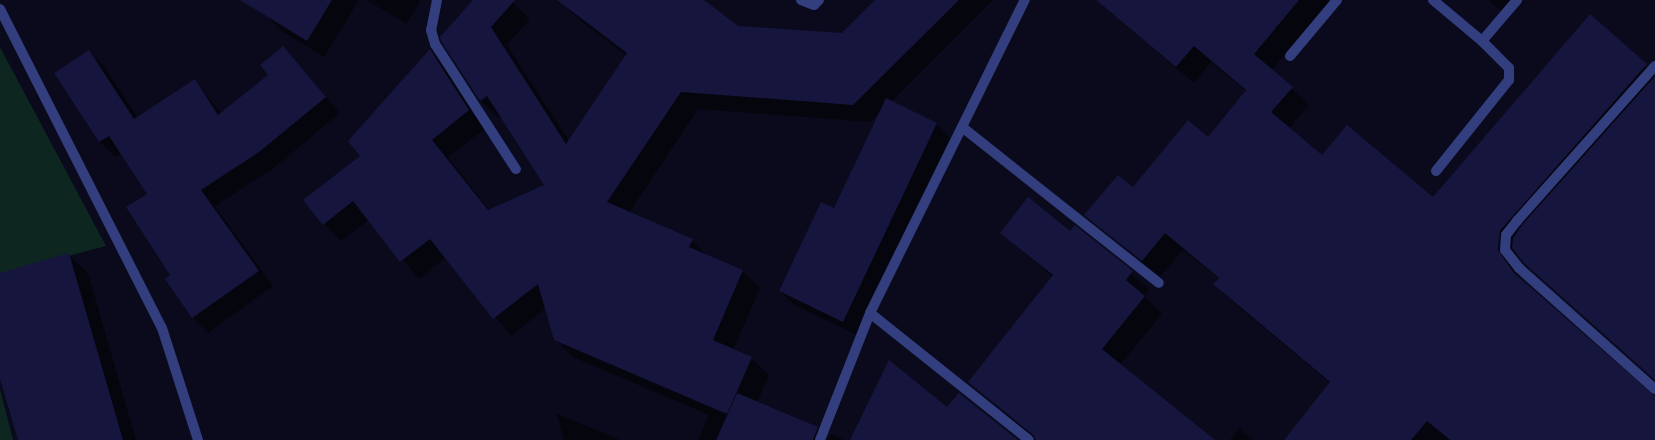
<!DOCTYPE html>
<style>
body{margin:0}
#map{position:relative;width:1655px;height:440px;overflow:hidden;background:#0a0a1c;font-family:"Fira Sans Condensed",sans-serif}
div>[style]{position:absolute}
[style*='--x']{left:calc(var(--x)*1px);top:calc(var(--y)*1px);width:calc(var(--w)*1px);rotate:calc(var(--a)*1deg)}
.green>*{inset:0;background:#0d2620}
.shadow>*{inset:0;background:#0007}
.building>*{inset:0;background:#15153e}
.service>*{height:10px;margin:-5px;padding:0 5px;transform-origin:5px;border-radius:5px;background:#323e7e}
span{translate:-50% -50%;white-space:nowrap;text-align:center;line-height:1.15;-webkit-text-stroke:4px #0a0a1c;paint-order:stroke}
</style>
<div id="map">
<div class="green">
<div style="clip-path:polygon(0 47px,106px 246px,0 274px)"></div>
<div style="clip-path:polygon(0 389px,13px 440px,0 440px)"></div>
</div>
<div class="shadow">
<div style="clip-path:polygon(273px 0,359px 0,324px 57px,282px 31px,265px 14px)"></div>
<div style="clip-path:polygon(367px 0,421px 0,406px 24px)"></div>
<div style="clip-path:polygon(474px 0,511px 0,530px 19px,507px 45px,569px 141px,627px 56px,576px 17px,559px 0,702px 0,738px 27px,842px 35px,877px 0,993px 0,891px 102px,937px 124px,950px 138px,857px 335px,794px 305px,780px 291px,835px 209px,881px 111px,870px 122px,698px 109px,629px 213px,692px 240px,709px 257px,742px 271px,760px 288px,733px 350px,751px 358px,769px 375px,757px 403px,817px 428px,828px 440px,831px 434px,844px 440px,698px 440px,709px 415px,573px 357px,555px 339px,546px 308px,511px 336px,446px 257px,419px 279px,369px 220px,341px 241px,324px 224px,361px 156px,430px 50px,447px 67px,486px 128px,448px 157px,490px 211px,546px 186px,501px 116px,499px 118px,481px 101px,442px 37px)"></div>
<div style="clip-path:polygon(1096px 0,1331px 0,1272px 70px,1309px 105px,1289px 128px,1323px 156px,1433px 199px,1590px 16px,1655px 74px,1655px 380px,1543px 280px,1517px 252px,1516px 272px,1526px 285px,1650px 395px,1655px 395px,1655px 440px,1286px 440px,1331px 384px,1232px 301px,1215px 284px,1219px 279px,1183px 250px,1160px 277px,1086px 215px,1133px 189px,1208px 139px,1247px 92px,1211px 62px,1194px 83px)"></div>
<div style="clip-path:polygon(1488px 0,1517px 0,1505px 14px)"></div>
<div style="clip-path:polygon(283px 47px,340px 113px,275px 167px,215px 206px,273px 286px,208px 333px,193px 318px,166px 280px,172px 276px,149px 194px,122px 153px,115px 157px,100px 142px,56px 74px,89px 52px,105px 67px,138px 118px,195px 81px,222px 114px,270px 75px)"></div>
<div style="clip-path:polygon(1075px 227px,1149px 289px,1144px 296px,1162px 314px,1120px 365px,1213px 440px,1035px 440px,969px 382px,1053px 277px,1002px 233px,1070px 233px)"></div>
<div style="clip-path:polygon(69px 255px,88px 273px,136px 440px,19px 440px,0 374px,0 275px)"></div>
<div style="clip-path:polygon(556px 413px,620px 440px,564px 440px)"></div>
<div style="clip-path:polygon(1239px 428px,1253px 440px,1230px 440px)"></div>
</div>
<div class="building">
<div style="clip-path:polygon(240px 0,332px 0,307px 41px)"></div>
<div style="clip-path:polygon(473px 0,515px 0,491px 27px,566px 144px,627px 53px,557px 0,704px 0,738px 26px,842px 33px,875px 0,959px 0,853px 105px,681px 92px,607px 202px,693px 239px,689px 247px,743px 270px,713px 340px,752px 357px,727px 414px,554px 340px,538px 284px,493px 319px,430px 239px,400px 262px,353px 201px,323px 225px,303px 200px,360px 156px,348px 141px,430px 49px,469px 110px,432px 140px,488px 210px,544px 185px,487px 96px,480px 101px,441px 41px,440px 37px)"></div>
<div style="clip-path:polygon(1096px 0,1299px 0,1254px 54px,1293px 87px,1271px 112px,1322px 155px,1347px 125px,1433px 197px,1590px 14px,1647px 64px,1512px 217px,1500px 231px,1498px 250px,1514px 273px,1655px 396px,1655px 440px,1450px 440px,1427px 421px,1411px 440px,1284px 440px,1330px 382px,1213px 284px,1219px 278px,1165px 233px,1142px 261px,1084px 215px,1118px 175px,1133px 187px,1188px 120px,1208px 137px,1246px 90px,1194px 46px,1176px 67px)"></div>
<div style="clip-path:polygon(283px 46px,326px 97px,259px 152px,201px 190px,259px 271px,192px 318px,165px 279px,170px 275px,126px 207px,147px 194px,109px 136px,99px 142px,54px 73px,89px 50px,134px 119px,195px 79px,218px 115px,268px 75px,260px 65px)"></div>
<div style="clip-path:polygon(1655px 76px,1655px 380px,1524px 263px,1512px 248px,1513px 238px,1522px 225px)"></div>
<div style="clip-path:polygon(886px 98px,937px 123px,843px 322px,779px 291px,821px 202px,834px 208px)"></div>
<div style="clip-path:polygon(1028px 197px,1070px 231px,1075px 225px,1133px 271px,1126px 280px,1145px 296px,1102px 349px,1215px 440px,1036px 440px,1033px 435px,968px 382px,1053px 275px,1000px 233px)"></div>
<div style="clip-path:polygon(69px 253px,123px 440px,18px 440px,0 379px,0 273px)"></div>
<div style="clip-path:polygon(889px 360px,947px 407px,959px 393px,1018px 440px,850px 440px)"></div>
<div style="clip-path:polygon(737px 393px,818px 427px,813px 440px,716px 440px)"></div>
</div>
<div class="service">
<div style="--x:437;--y:0;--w:31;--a:101"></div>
<div style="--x:431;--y:30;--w:15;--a:74"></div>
<div style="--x:435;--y:44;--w:149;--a:57.1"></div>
<div style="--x:801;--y:0;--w:14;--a:21"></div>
<div style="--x:814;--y:5;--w:7;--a:-45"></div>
<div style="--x:1433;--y:0;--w:64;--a:39.9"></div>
<div style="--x:1482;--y:41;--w:54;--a:-49.5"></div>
<div style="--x:0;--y:9;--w:358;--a:63.1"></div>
<div style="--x:162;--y:328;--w:118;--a:72.2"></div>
<div style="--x:1290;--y:56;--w:73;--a:-50"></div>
<div style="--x:1655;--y:66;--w:208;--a:131.7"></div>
<div style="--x:1517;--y:221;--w:18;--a:128"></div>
<div style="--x:1506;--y:235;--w:15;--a:94"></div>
<div style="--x:1505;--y:250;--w:23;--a:52"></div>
<div style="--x:1519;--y:268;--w:182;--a:41.7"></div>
<div style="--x:962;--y:127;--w:251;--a:38.4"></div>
<div style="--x:1436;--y:171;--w:117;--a:-51.3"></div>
<div style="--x:1509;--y:80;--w:12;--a:-90"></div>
<div style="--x:1509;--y:68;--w:38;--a:-135"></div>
<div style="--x:870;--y:313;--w:203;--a:38.6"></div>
<div style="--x:820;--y:440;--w:136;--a:-68.5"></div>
<div style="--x:870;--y:313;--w:349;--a:-63.7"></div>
</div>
</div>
